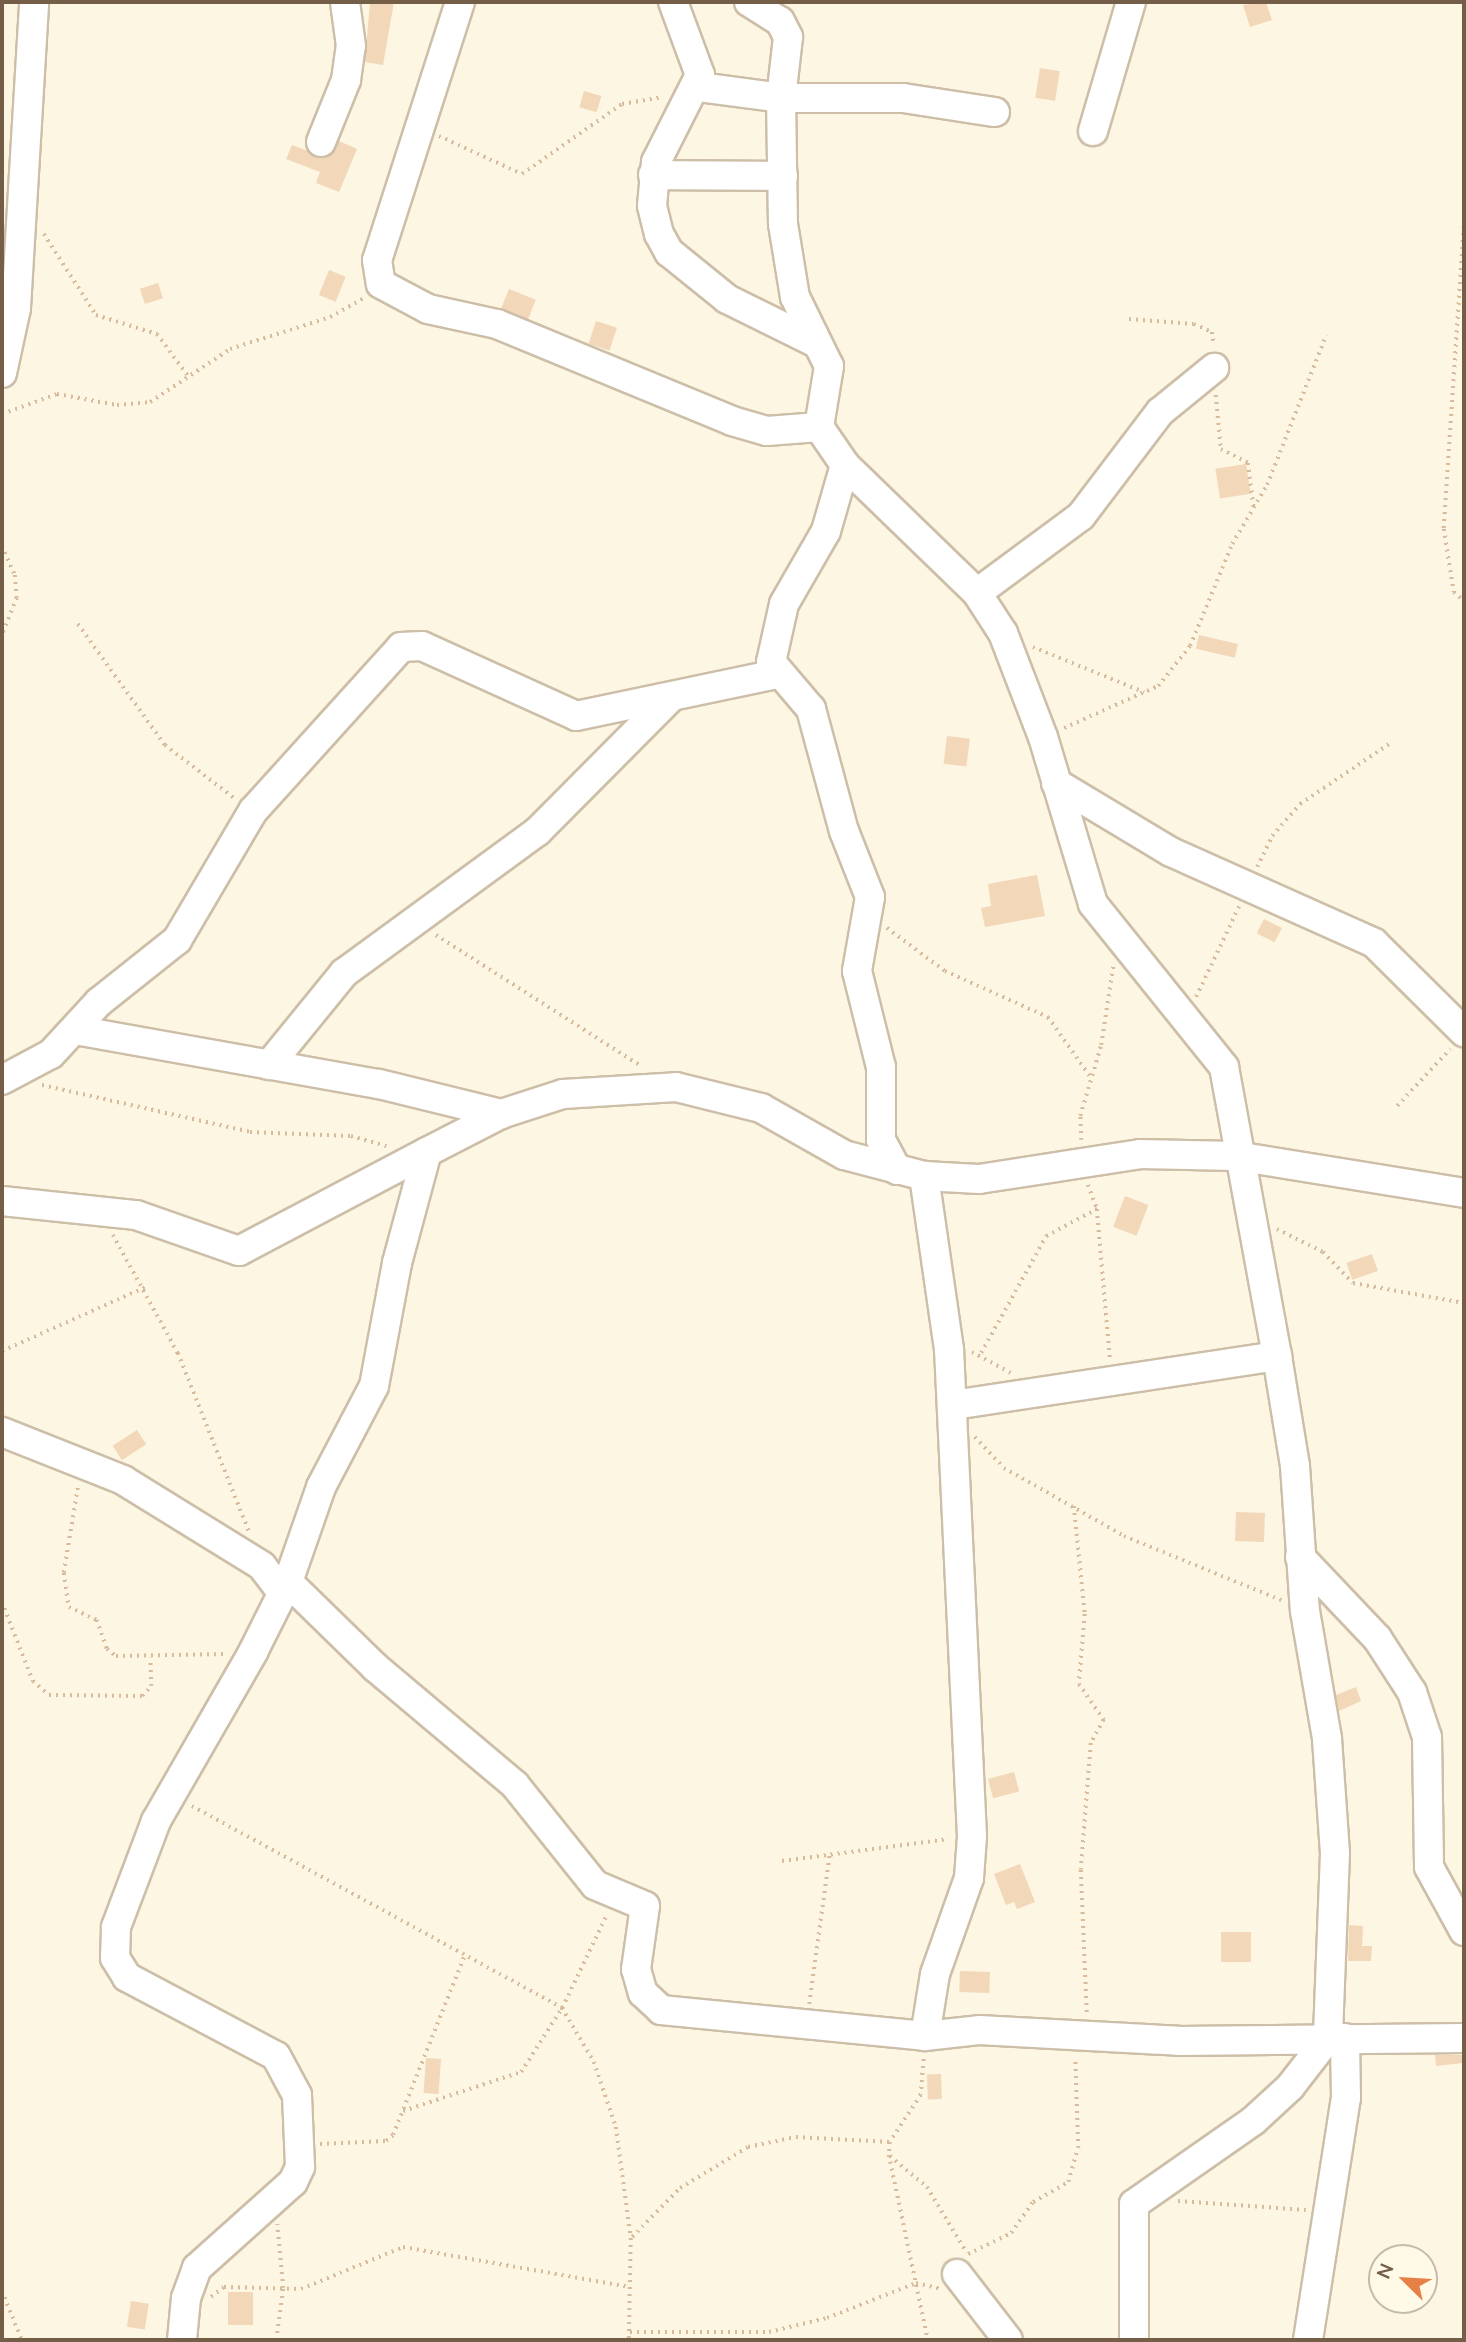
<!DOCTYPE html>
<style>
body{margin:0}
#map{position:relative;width:1466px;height:2342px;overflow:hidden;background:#fcf6e2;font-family:"Nunito Sans",sans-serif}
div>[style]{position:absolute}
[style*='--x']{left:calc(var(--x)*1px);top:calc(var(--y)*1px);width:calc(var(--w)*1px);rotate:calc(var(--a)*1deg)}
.building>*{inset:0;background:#f2d7b9;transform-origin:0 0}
.path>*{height:3.5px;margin-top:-1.75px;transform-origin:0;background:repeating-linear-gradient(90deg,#d6bb9d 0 2px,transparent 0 7px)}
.roads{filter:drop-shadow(2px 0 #cdbea8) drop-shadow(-2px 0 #cdbea8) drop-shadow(0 2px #cdbea8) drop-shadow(0 -2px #cdbea8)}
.minor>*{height:28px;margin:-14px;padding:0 14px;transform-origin:14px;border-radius:14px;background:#fff}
span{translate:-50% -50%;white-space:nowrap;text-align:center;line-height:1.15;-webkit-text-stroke:5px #fff9e8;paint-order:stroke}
.frame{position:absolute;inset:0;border:4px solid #745e48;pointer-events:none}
.north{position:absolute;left:1368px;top:2244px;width:70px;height:70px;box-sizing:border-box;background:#fff9e8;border:2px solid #c7bba8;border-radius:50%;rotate:294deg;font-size:19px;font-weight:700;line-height:28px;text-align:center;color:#745e48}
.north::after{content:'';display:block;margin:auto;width:24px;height:32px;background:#e78046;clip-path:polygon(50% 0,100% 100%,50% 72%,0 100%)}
</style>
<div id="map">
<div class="building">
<div style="clip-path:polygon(370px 2px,394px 2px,383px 65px,365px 62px)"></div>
<div style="clip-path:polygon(1266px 2px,1272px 20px,1250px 27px,1243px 5px)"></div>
<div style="left:1040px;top:68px;width:20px;height:30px;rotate:9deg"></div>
<div style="left:584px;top:91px;width:18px;height:17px;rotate:16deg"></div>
<div style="clip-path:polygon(339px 141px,357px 149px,339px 192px,316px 183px,320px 172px,286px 159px,292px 145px,326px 158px)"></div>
<div style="left:329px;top:270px;width:18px;height:27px;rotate:22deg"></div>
<div style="left:158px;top:283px;width:16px;height:19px;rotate:72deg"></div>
<div style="left:509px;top:289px;width:29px;height:21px;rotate:22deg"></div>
<div style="left:596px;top:321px;width:22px;height:24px;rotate:18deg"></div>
<div style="left:1246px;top:464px;width:30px;height:31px;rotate:81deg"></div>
<div style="left:1199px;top:635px;width:40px;height:14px;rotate:13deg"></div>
<div style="left:947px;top:736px;width:23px;height:28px;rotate:7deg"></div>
<div style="clip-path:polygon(1037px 875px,1045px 916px,985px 927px,981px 908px,991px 906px,988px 884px)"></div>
<div style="left:1264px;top:919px;width:20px;height:16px;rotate:27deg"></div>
<div style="left:1125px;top:1196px;width:25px;height:33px;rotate:21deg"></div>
<div style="left:1372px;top:1254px;width:18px;height:27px;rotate:71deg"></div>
<div style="left:137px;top:1430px;width:17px;height:29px;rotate:57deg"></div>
<div style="left:1236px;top:1512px;width:29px;height:29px;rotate:2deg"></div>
<div style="clip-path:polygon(1356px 1687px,1361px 1701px,1339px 1711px,1336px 1695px)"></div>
<div style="left:1014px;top:1772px;width:20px;height:27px;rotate:75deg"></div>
<div style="clip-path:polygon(1020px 1864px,1035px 1902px,1017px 1909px,1014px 1902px,1006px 1905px,994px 1874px)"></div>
<div style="clip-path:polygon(1349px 1925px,1363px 1926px,1362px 1946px,1372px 1946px,1371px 1961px,1348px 1961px)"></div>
<div style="left:1221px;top:1932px;width:30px;height:30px"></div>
<div style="left:960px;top:1971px;width:30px;height:21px;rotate:2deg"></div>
<div style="clip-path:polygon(1435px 2055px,1462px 2055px,1463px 2063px,1436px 2066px)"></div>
<div style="left:426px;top:2058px;width:15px;height:35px;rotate:4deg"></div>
<div style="left:941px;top:2074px;width:25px;height:14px;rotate:88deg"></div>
<div style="left:228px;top:2292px;width:25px;height:33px"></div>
<div style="left:131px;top:2301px;width:18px;height:26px;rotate:9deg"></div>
</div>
<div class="path">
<div style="--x:439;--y:136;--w:91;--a:24.6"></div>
<div style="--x:522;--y:174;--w:122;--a:-35"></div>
<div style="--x:622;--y:104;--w:41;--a:-9.9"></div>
<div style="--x:1464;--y:226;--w:304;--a:93.8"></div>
<div style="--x:1444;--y:529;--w:64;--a:81"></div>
<div style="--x:1454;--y:592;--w:13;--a:42"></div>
<div style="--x:44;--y:234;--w:96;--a:57.3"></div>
<div style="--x:96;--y:315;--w:64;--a:17.3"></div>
<div style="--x:157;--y:334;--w:54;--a:53.3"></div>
<div style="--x:1129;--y:319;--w:65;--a:4.4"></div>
<div style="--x:1194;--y:324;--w:20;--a:24"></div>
<div style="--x:1212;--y:332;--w:13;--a:81"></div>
<div style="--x:1216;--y:395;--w:54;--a:84.7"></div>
<div style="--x:1221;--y:449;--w:30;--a:27"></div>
<div style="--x:1248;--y:463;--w:46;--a:82.6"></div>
<div style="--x:2;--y:414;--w:59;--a:-20"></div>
<div style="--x:57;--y:394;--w:61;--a:10.4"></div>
<div style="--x:117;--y:405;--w:33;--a:-5"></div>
<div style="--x:150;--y:402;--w:96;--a:-33.5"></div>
<div style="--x:230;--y:349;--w:105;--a:-17.7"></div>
<div style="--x:330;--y:317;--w:39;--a:-29"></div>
<div style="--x:2;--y:546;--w:32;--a:66"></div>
<div style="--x:15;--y:575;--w:23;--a:85"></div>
<div style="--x:17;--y:598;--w:40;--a:112"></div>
<div style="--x:78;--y:624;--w:149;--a:54.3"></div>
<div style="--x:165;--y:745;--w:87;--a:37.5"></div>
<div style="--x:1033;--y:647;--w:120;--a:22.1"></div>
<div style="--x:1064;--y:728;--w:103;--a:-24.1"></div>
<div style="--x:1158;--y:686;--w:51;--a:-51.3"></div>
<div style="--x:1190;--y:646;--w:110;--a:-67.6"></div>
<div style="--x:1232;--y:544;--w:69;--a:-59.3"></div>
<div style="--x:1267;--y:485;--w:161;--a:-68.5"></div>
<div style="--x:1257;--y:867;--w:34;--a:-64"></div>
<div style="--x:1272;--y:836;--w:43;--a:-48.8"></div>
<div style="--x:1300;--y:804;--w:111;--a:-34"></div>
<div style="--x:887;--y:928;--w:72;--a:36.6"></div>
<div style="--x:945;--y:971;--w:113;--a:24.1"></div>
<div style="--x:1048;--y:1017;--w:72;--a:54.6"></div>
<div style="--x:436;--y:935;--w:241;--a:32.6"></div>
<div style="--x:1196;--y:997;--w:101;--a:-64.7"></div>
<div style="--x:42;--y:1085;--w:213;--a:12.7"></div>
<div style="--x:250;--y:1132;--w:101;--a:2.3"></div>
<div style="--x:351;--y:1136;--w:37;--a:16"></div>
<div style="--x:1397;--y:1106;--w:78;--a:-47.1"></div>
<div style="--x:1081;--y:1140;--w:24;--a:-92"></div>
<div style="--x:1080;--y:1116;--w:74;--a:-73.5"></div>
<div style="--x:1101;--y:1045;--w:79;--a:-81.3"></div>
<div style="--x:1088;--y:1185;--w:26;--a:69"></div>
<div style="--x:1097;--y:1209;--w:150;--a:85"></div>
<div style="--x:1277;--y:1229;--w:51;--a:26.6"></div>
<div style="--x:1323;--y:1252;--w:43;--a:45.9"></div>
<div style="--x:1353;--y:1283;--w:113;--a:10.2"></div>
<div style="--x:113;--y:1235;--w:135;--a:61.2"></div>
<div style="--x:178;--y:1353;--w:192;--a:68.3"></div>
<div style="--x:2;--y:1351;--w:158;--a:-24"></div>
<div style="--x:972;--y:1352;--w:44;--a:28.3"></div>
<div style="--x:981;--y:1353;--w:134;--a:-60.9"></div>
<div style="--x:1046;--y:1236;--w:58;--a:-27.9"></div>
<div style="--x:975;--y:1437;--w:42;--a:46.9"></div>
<div style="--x:1004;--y:1468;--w:138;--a:29.5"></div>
<div style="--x:1124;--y:1536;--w:170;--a:22.2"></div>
<div style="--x:78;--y:1488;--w:86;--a:99.4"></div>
<div style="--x:64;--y:1573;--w:34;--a:82"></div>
<div style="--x:69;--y:1607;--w:31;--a:25"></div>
<div style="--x:97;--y:1620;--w:31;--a:71"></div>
<div style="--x:107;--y:1649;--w:11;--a:38"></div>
<div style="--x:116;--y:1656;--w:111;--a:-1"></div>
<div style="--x:1074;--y:1506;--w:109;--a:84.2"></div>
<div style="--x:1085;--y:1614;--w:70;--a:94.9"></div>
<div style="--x:1079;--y:1684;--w:44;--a:55.2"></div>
<div style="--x:1104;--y:1720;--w:26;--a:119"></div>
<div style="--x:1091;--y:1743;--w:127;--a:94.5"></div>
<div style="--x:1081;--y:1870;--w:144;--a:87.6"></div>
<div style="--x:2;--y:1602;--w:85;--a:68.6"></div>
<div style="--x:33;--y:1681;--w:21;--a:41"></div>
<div style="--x:49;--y:1695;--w:93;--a:0.6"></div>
<div style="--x:142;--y:1696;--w:13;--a:-48"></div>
<div style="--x:151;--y:1686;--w:28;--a:-92"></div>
<div style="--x:192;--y:1806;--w:422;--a:28.6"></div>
<div style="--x:562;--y:2008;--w:63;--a:59.3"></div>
<div style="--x:594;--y:2062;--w:69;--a:71.3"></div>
<div style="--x:616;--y:2127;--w:112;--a:82.3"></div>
<div style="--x:631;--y:2238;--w:102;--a:91.1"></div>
<div style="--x:782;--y:1861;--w:168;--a:-7.5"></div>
<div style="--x:809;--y:2004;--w:154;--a:-82.2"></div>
<div style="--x:924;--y:2059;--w:36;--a:95"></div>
<div style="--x:921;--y:2095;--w:56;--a:123.4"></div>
<div style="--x:890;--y:2142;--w:13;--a:94"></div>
<div style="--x:889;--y:2155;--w:189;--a:78.1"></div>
<div style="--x:403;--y:2111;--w:124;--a:-18.3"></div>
<div style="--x:521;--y:2072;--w:76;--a:-57.4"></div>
<div style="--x:562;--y:2008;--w:104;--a:-64.4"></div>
<div style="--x:320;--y:2144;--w:66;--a:-2.6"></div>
<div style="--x:386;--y:2141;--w:9;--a:-41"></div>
<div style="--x:393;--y:2135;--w:192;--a:-68.3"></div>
<div style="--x:890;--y:2156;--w:48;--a:40"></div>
<div style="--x:927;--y:2187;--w:77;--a:58.8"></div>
<div style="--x:1178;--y:2201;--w:128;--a:4"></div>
<div style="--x:632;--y:2237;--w:69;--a:-45.6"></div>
<div style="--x:680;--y:2188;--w:79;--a:-31.1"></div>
<div style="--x:748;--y:2147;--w:49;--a:-11.8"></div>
<div style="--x:796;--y:2137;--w:94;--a:3"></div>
<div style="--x:968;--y:2254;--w:48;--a:-26"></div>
<div style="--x:1011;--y:2233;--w:38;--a:-55"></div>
<div style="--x:1033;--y:2202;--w:40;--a:-29.7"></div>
<div style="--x:1068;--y:2182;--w:35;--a:-74"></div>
<div style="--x:1078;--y:2148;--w:90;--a:-91.9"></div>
<div style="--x:2;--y:2291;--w:53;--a:67.8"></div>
<div style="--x:211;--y:2297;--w:16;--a:-38"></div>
<div style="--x:224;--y:2287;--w:77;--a:1.5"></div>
<div style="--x:301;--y:2289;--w:110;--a:-22.4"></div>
<div style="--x:403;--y:2247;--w:230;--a:10"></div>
<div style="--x:630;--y:2332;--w:139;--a:0"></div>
<div style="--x:769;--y:2332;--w:60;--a:-13.6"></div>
<div style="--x:827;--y:2318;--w:96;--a:-21.5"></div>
<div style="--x:916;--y:2283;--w:26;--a:13"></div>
<div style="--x:276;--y:2340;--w:52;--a:-82.3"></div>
<div style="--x:283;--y:2288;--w:64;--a:-95.4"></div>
</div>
<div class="roads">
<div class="minor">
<div style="--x:460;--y:2;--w:271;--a:107.8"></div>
<div style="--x:377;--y:260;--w:24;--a:81"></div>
<div style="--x:381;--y:284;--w:53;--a:28"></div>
<div style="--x:428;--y:309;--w:71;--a:12.3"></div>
<div style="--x:497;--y:324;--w:254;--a:22.4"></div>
<div style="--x:732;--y:421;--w:36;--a:16"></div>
<div style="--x:767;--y:431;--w:52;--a:-4.4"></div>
<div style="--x:673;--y:2;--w:78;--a:69.7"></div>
<div style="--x:700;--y:75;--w:97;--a:116.8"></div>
<div style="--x:656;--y:162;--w:44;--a:95.2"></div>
<div style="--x:652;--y:206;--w:29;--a:76"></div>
<div style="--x:659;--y:234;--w:21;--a:61"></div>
<div style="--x:669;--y:252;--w:75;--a:39"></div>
<div style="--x:727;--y:299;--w:99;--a:26.3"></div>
<div style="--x:749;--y:2;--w:36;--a:32"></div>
<div style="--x:780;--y:21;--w:18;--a:63"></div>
<div style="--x:788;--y:37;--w:61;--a:96.5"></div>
<div style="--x:781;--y:98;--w:126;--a:89.1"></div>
<div style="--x:783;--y:224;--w:74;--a:80.7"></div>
<div style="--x:795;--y:297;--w:77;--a:63.8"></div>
<div style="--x:829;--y:366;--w:62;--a:99.3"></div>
<div style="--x:819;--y:427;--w:46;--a:55.6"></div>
<div style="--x:845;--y:465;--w:184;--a:44.1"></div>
<div style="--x:977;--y:593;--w:48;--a:57"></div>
<div style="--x:1003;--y:633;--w:111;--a:69"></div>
<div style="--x:1043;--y:737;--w:174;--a:73.3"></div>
<div style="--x:1093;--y:904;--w:209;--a:51.2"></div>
<div style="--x:1224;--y:1067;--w:294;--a:79.6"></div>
<div style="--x:1277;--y:1356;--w:111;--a:80.7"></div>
<div style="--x:1295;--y:1466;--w:145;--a:86.1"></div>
<div style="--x:1305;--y:1611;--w:130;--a:80.2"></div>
<div style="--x:1327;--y:1739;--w:114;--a:86"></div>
<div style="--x:1335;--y:1853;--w:185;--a:92.2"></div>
<div style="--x:1328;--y:2038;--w:62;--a:127.8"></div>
<div style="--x:1290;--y:2087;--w:50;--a:137.4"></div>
<div style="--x:1253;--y:2121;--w:145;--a:145.1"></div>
<div style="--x:1134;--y:2204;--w:136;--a:90"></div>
<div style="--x:699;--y:87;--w:83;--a:7.6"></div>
<div style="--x:781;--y:98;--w:122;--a:0"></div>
<div style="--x:903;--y:98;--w:93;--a:8.7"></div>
<div style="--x:1093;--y:131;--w:134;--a:-73.6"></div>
<div style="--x:321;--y:142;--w:67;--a:-68"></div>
<div style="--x:346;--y:80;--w:34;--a:-82"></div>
<div style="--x:351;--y:46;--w:44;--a:-97.8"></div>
<div style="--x:653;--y:175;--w:130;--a:0.4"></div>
<div style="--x:2;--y:373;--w:66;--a:-77.8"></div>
<div style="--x:16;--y:308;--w:307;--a:-86.6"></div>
<div style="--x:845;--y:465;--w:69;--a:106.1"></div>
<div style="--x:826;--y:531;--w:84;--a:119.9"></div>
<div style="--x:784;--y:604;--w:59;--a:102.6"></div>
<div style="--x:771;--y:662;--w:62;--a:49.6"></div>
<div style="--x:811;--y:709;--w:126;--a:74.9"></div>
<div style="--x:844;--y:831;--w:71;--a:68.5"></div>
<div style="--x:870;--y:897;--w:75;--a:100"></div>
<div style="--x:857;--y:971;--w:99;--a:76"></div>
<div style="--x:881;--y:1067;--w:73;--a:90"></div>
<div style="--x:881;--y:1140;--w:34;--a:62"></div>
<div style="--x:977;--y:593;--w:129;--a:-36.5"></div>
<div style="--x:1081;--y:516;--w:131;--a:-52.8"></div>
<div style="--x:1160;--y:412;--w:70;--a:-39.2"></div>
<div style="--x:1056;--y:783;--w:134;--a:31"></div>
<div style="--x:1171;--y:852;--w:222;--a:24.1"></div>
<div style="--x:1374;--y:943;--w:127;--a:44.7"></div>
<div style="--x:75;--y:1030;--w:309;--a:10.1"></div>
<div style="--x:379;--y:1084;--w:126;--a:13.8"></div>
<div style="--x:269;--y:1065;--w:119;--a:-50.8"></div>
<div style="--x:344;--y:973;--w:240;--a:-36.2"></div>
<div style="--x:538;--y:831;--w:186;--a:-45.2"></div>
<div style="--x:2;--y:1080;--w:55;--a:-28"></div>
<div style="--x:51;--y:1054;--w:71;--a:-47.3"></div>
<div style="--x:99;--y:1002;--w:100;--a:-38.5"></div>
<div style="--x:177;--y:940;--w:150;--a:-59.5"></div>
<div style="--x:253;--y:811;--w:221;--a:-47.9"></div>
<div style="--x:401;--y:647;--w:21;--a:-3"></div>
<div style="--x:422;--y:646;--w:169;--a:24.4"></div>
<div style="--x:576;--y:716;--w:205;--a:-11.8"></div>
<div style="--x:924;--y:1176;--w:175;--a:81.8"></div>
<div style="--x:949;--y:1349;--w:488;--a:87.3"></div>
<div style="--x:972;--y:1836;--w:42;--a:94.1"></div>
<div style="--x:969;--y:1878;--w:102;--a:109.5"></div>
<div style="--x:935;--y:1974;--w:63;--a:99.2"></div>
<div style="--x:2;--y:1201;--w:135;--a:6"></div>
<div style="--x:136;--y:1215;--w:109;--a:19.3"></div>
<div style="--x:239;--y:1251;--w:212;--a:-27.8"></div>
<div style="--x:953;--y:1405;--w:328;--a:-8.6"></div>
<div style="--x:2;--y:1432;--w:130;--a:21.6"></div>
<div style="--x:123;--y:1480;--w:163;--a:31.7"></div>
<div style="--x:262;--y:1566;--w:34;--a:53"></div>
<div style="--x:1300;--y:1557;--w:112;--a:46.5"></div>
<div style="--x:1377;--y:1638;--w:64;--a:57.1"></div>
<div style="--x:1412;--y:1692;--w:47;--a:71.6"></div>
<div style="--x:1427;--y:1737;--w:130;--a:89.1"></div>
<div style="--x:1429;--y:1867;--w:73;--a:61.3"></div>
<div style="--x:288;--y:1582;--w:122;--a:44.3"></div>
<div style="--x:375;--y:1667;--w:183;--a:40.1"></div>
<div style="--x:515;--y:1785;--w:128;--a:51.3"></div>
<div style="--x:595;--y:1885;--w:54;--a:22.8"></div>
<div style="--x:645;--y:1906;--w:64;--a:98.1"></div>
<div style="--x:636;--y:1969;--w:25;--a:74"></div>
<div style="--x:643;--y:1993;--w:25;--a:43"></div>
<div style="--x:661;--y:2010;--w:265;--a:5.6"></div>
<div style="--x:925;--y:2036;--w:54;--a:-6.3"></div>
<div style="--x:979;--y:2030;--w:200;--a:3.1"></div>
<div style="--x:1179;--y:2041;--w:285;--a:-0.6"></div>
<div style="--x:957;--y:2274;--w:83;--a:52.3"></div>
<div style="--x:182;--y:2340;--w:42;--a:-84.6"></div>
<div style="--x:186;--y:2298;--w:32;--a:-70"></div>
<div style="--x:197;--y:2268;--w:129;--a:-41.9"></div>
<div style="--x:293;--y:2182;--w:17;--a:-65"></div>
<div style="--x:300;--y:2167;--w:72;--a:-92.4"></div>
<div style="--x:297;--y:2095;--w:44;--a:-118.3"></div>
<div style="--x:276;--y:2056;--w:169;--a:-152.1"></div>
<div style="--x:127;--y:1977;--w:22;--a:-122"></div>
<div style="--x:115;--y:1958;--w:31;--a:-88"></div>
<div style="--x:116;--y:1927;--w:113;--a:-69.3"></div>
<div style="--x:156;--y:1821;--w:195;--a:-60.1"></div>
<div style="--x:253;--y:1652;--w:78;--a:-63.4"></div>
<div style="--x:288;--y:1582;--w:101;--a:-70.8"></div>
<div style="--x:321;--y:1487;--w:114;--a:-62.3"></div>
<div style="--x:374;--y:1386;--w:125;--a:-79.4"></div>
<div style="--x:397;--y:1263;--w:115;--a:-74.9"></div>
<div style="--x:427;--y:1152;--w:83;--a:-27.2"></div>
<div style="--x:501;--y:1114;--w:65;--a:-17.9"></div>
<div style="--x:563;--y:1094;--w:113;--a:-3.5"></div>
<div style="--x:676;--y:1087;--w:88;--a:13.9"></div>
<div style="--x:761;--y:1108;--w:95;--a:29.5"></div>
<div style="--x:844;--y:1155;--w:83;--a:14.7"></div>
<div style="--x:924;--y:1176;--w:55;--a:3.1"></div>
<div style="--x:979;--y:1179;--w:163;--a:-8.8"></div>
<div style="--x:1140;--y:1154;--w:96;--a:1.2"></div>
<div style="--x:1236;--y:1156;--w:231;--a:9.2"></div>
<div style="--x:1308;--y:2340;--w:245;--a:-81.1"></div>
<div style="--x:1346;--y:2098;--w:60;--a:-91"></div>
</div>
</div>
<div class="frame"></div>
<div class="north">N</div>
</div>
